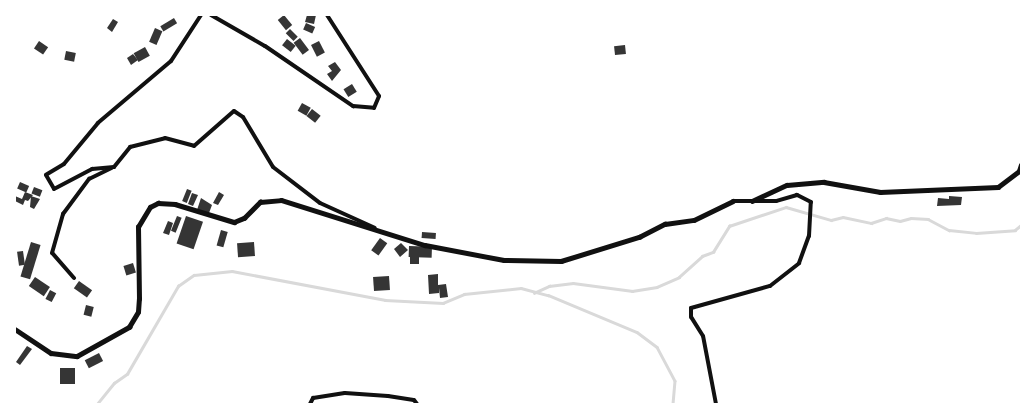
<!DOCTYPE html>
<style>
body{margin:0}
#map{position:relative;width:1036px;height:419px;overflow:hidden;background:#fff;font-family:"Source Sans 3",sans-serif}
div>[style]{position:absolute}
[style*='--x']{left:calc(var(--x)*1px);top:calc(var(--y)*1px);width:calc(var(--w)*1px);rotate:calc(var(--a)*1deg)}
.stream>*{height:2.5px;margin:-1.25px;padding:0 1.25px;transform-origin:1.25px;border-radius:1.25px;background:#d9d9d9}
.building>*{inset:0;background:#353535;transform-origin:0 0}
.minor>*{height:4px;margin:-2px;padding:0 2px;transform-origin:2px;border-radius:2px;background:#111}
.tertiary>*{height:4.5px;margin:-2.25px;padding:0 2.25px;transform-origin:2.25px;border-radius:2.25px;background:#111}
span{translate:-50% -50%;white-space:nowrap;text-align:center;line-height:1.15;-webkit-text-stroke:4.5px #fff;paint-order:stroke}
.frame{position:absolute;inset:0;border:16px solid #fff;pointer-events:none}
</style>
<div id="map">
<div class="stream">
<div style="--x:534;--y:293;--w:17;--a:-25"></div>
<div style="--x:549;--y:286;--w:24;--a:-7"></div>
<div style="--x:573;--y:283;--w:60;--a:7.7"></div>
<div style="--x:632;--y:291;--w:25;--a:-9"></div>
<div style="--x:657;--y:287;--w:24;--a:-24"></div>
<div style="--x:679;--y:277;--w:31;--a:-42"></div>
<div style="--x:702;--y:256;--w:12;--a:-20"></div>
<div style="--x:713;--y:252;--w:31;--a:-58"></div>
<div style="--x:729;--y:226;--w:60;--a:-18.4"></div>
<div style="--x:786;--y:207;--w:47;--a:16.1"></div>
<div style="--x:831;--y:220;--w:12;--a:-14"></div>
<div style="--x:843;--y:217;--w:29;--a:12"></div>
<div style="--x:871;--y:223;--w:16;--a:-18"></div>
<div style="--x:886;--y:218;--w:14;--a:12"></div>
<div style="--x:900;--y:221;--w:11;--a:-15"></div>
<div style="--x:911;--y:218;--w:17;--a:3"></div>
<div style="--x:928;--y:219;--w:24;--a:28"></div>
<div style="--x:949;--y:230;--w:27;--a:6"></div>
<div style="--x:976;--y:233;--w:39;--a:-4"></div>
<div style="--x:1015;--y:230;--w:8;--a:-40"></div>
<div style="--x:97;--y:404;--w:27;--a:-51"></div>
<div style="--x:114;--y:383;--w:16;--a:-35"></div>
<div style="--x:127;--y:374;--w:102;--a:-59.9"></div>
<div style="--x:178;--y:286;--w:19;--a:-35"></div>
<div style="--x:194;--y:275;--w:38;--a:-6"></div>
<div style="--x:232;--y:271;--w:156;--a:10.7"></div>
<div style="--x:385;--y:300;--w:58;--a:3"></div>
<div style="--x:443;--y:303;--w:23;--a:-23"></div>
<div style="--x:464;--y:294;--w:57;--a:-6"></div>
<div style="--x:521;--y:288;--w:28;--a:15"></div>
<div style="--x:548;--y:295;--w:96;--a:22.6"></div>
<div style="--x:637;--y:332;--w:25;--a:37"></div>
<div style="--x:657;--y:347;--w:38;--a:62"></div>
<div style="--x:675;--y:381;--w:23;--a:95"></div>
</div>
<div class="building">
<div style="left:284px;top:15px;width:13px;height:8px;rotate:51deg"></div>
<div style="clip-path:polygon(307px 15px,316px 15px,314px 24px,305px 22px)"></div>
<div style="left:174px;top:18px;width:6px;height:16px;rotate:59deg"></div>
<div style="clip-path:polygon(113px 19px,118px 22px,112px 32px,107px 28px)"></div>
<div style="left:306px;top:23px;width:10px;height:7px;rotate:24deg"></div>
<div style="left:155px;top:28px;width:8px;height:15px;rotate:23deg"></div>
<div style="left:290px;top:29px;width:11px;height:6px;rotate:45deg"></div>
<div style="left:300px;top:38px;width:15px;height:8px;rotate:53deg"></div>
<div style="left:287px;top:39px;width:11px;height:8px;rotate:38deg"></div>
<div style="left:39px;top:41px;width:11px;height:9px;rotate:34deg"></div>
<div style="left:319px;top:41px;width:13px;height:9px;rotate:63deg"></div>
<div style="left:625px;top:45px;width:9px;height:11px;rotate:84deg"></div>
<div style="left:145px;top:47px;width:10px;height:13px;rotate:61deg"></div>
<div style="left:66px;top:51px;width:10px;height:9px;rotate:11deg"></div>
<div style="clip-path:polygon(133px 54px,138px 60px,131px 65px,127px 58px)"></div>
<div style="clip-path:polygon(335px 62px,341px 70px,332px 81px,327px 74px,332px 71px,328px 66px)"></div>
<div style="left:352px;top:84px;width:9px;height:10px;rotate:58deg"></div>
<div style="left:302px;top:103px;width:10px;height:9px;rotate:29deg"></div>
<div style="left:312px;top:109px;width:11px;height:9px;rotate:38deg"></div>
<div style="left:20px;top:182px;width:10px;height:7px;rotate:24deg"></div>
<div style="left:34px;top:187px;width:9px;height:7px;rotate:21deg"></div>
<div style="left:187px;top:189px;width:5px;height:13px;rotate:22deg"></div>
<div style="clip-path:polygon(25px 192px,33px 195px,28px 201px,25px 200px,23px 205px,15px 201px,15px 196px,22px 199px)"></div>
<div style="clip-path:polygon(219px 192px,224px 195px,218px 205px,213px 203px)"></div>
<div style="clip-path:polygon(192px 193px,198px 195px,193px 206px,188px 204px)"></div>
<div style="clip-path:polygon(31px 196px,40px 199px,34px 209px,30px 207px)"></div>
<div style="clip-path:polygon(949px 196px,962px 197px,961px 205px,937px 206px,938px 198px,949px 199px)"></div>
<div style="clip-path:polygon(201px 198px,212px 205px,209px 213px,197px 210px)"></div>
<div style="left:177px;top:216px;width:5px;height:16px;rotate:22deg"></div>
<div style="left:186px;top:216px;width:18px;height:29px;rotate:19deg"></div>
<div style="clip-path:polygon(168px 221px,173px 223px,169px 235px,163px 233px)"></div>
<div style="left:221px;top:230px;width:7px;height:16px;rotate:16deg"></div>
<div style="left:422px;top:232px;width:14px;height:6px;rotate:4deg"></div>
<div style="left:380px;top:238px;width:9px;height:15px;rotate:36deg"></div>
<div style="left:31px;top:242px;width:10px;height:36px;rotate:17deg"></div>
<div style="left:254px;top:242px;width:14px;height:17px;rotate:86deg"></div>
<div style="clip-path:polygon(401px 243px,408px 250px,400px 257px,394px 249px)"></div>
<div style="left:409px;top:246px;width:23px;height:11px;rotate:2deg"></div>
<div style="left:23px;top:251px;width:14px;height:6px;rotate:82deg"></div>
<div style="left:410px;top:257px;width:9px;height:7px"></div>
<div style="left:133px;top:263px;width:10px;height:10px;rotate:73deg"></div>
<div style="clip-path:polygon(438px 274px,438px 285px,446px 284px,448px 297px,440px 298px,439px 288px,439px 293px,429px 294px,428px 275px)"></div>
<div style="left:389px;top:276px;width:14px;height:16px;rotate:86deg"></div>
<div style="left:35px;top:277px;width:18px;height:11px;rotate:34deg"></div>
<div style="left:79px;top:281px;width:16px;height:9px;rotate:35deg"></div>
<div style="left:50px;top:290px;width:7px;height:10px;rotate:27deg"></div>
<div style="left:86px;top:305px;width:8px;height:10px;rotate:14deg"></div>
<div style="clip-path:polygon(27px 346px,32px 349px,20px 365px,16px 362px)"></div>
<div style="left:99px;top:353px;width:9px;height:16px;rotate:63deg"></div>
<div style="left:60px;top:368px;width:15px;height:16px"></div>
</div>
<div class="minor">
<div style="--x:201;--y:15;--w:55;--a:123.1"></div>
<div style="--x:171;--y:61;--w:96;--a:139.7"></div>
<div style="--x:98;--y:123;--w:53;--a:129.7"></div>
<div style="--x:64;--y:164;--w:21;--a:149"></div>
<div style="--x:46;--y:175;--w:16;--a:60"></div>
<div style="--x:54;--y:189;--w:43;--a:-27.8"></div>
<div style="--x:92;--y:169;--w:22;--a:-5"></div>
<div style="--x:114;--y:167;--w:26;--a:-51"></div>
<div style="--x:130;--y:147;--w:36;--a:-14"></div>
<div style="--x:165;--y:138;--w:30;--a:15"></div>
<div style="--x:194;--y:146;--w:53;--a:-41.2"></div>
<div style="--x:234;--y:111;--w:11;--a:34"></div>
<div style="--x:243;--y:117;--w:58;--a:59"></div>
<div style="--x:273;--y:167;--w:59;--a:37.5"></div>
<div style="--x:320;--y:203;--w:60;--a:24.4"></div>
<div style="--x:211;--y:15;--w:62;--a:29.9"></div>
<div style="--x:265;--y:46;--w:107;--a:34.3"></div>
<div style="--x:353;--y:106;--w:21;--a:5"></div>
<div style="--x:374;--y:108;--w:13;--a:-67"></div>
<div style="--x:379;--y:96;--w:96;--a:-122.7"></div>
<div style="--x:74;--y:278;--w:33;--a:-131"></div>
<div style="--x:52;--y:253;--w:41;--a:-74.2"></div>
<div style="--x:63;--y:214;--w:44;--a:-53.4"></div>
<div style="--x:89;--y:179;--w:25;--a:-26"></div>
<div style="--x:310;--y:404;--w:7;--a:-63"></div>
<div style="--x:313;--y:398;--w:32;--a:-9"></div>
<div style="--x:345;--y:393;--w:43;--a:4"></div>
<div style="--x:388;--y:396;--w:26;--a:9"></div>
<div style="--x:414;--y:400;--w:5;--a:53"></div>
<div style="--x:716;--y:404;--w:69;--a:-100.8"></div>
<div style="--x:703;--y:336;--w:22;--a:-122"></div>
<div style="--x:691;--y:317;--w:9;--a:-90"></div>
<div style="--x:691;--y:308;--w:82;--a:-15.6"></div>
<div style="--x:770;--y:286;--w:37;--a:-38"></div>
<div style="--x:799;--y:263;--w:29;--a:-70"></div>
<div style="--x:809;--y:236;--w:34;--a:-87"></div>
<div style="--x:811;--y:202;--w:16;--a:-153"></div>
<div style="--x:797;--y:195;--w:22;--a:164"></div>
<div style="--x:776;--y:201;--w:24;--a:180"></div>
</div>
<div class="tertiary">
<div style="--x:15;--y:329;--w:43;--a:33.7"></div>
<div style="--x:51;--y:353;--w:26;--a:7"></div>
<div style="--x:77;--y:356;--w:60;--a:-29.1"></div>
<div style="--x:129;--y:327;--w:17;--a:-59"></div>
<div style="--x:138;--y:312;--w:13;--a:-86"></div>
<div style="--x:139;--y:299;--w:72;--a:-90.8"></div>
<div style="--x:138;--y:227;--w:23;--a:-59"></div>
<div style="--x:150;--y:207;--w:9;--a:-27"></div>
<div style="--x:158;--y:203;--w:17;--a:3"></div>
<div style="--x:175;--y:204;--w:62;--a:17"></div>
<div style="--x:234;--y:222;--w:11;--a:-22"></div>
<div style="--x:244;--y:218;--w:23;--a:-45"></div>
<div style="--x:260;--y:202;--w:21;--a:-5"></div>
<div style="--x:281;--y:200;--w:151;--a:17.4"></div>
<div style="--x:425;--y:245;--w:80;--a:10.8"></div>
<div style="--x:504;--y:260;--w:57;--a:1"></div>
<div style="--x:561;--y:261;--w:82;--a:-17.1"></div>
<div style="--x:639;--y:237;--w:29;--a:-27"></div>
<div style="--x:665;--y:224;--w:29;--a:-8"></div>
<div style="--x:694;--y:220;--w:43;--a:-26"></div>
<div style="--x:733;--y:201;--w:19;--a:0"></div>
<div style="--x:752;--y:201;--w:38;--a:-25"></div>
<div style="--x:787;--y:185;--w:37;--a:-5"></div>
<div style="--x:824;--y:182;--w:57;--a:10.1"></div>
<div style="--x:880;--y:192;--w:118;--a:-2.4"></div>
<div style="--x:998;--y:187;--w:26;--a:-37"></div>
<div style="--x:1019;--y:171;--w:6;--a:-72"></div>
</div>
<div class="frame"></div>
</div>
